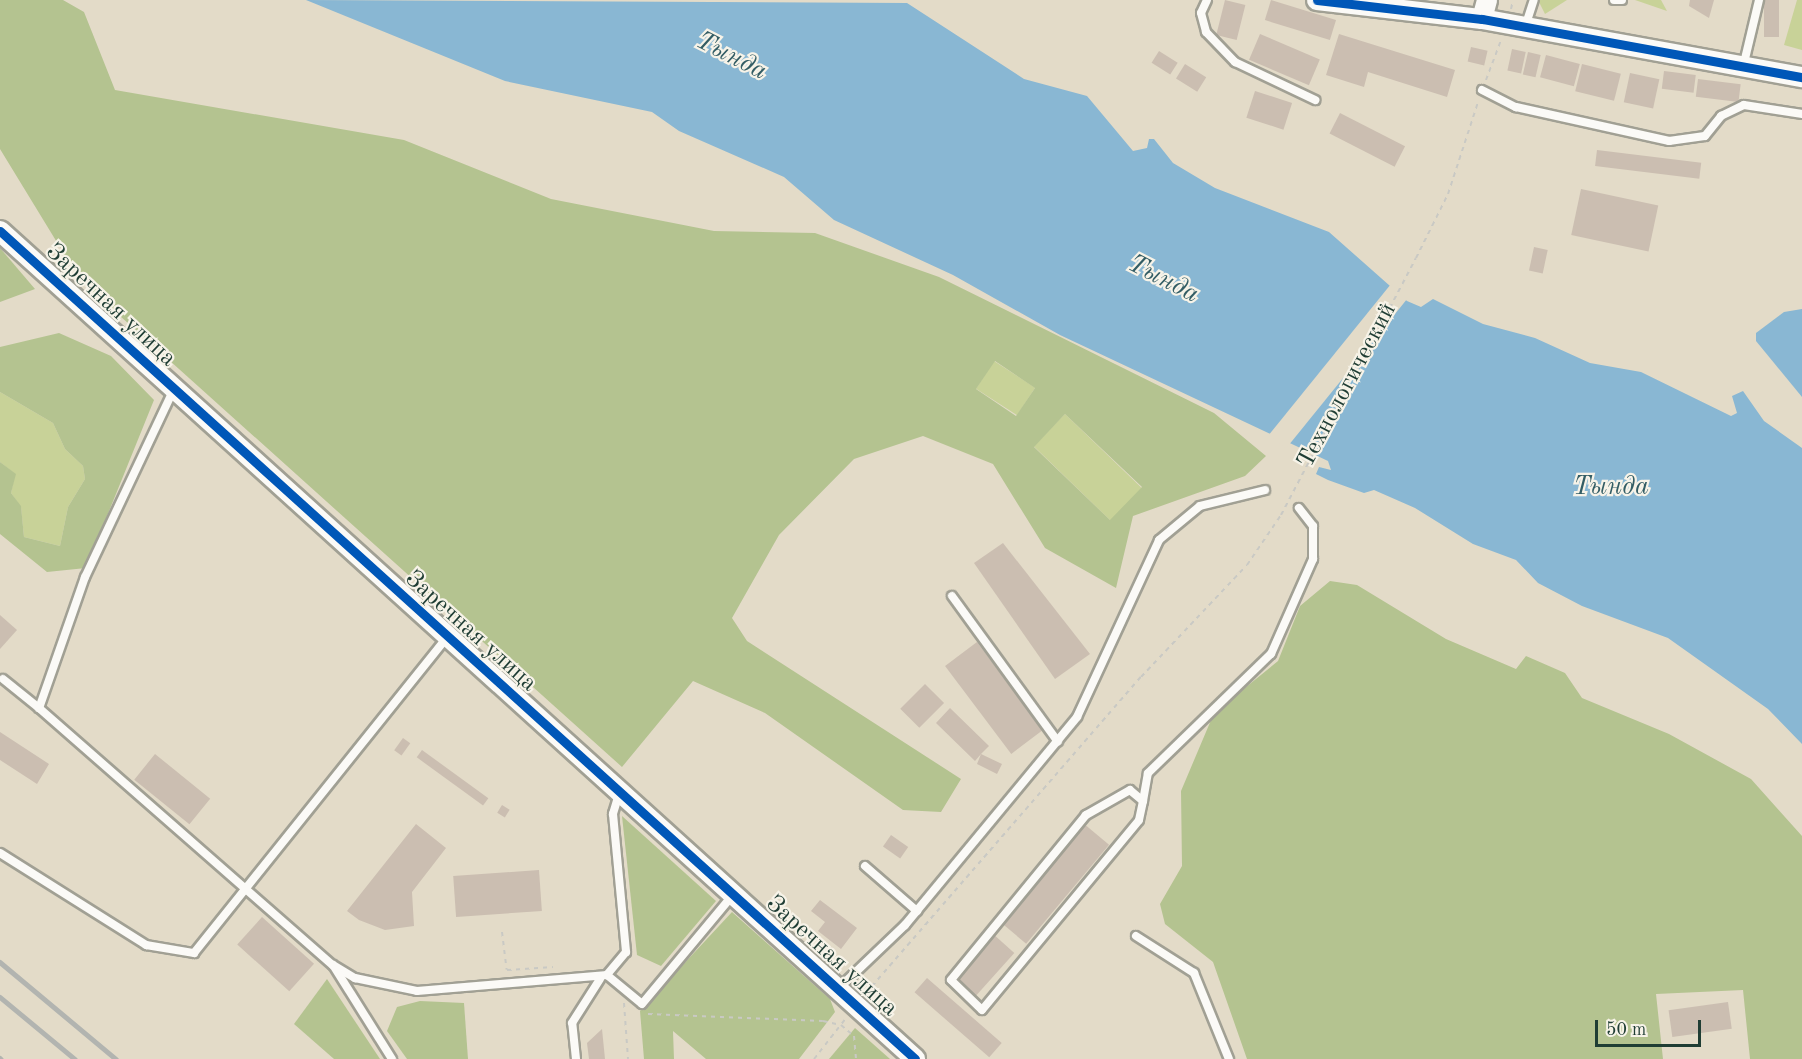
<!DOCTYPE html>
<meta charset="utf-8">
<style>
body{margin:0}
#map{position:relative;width:1802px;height:1059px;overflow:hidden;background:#e3dbc8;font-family:"Old Standard TT",serif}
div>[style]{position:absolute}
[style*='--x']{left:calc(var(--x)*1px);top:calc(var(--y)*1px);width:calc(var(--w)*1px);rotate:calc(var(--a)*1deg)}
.green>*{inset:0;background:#c8d298;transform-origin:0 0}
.forest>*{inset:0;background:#b4c390}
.water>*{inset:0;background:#89b7d3}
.pier>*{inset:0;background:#e3dbc8;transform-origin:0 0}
.building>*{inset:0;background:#cbbeb1;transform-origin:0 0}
.path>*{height:2px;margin-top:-1px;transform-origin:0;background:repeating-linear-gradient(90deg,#c9c9c4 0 4.5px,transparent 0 9px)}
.roads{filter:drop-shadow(2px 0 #a1a094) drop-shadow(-2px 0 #a1a094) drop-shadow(0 2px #a1a094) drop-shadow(0 -2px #a1a094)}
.service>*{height:8px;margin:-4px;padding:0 4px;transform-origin:4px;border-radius:4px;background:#fbfaf7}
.tertiary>*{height:20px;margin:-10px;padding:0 10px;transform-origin:10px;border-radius:10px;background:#fbfaf7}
.rail>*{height:4.5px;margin:-2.25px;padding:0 2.25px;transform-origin:2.25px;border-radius:2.25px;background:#b2b4b0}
.path-bridge>*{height:2px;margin-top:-1px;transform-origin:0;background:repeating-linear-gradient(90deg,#c9c9c4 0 4.5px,transparent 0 9px)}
.cycleway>*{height:9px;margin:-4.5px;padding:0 4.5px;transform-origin:4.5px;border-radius:4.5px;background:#0057b8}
span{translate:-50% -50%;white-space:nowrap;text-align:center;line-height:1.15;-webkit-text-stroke:4.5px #f7f3e8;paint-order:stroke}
.street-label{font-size:24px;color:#1f3d34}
.water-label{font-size:26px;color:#335d65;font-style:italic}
.scale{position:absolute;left:1595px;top:1020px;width:106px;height:27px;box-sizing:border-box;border:3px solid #1f3d34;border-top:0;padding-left:8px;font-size:18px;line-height:21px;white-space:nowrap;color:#1f3d34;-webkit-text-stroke:4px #f7f3e8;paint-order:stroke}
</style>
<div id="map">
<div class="green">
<div style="clip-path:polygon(1538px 0,1567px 0,1545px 14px)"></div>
<div style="clip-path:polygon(1635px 0,1661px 0,1667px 11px)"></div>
<div style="clip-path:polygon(1797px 0,1802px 0,1802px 50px,1784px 45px)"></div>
<div style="left:994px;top:361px;width:49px;height:33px;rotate:33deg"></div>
<div style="clip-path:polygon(0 392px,53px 423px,65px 449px,83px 466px,85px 479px,68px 507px,60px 546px,24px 537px,21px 507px,11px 493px,15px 474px,0 462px)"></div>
<div style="left:1065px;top:414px;width:107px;height:45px;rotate:44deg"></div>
</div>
<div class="forest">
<div style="clip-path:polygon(evenodd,0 0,63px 0,84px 12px,115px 90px,404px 140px,551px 199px,714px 231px,815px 233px,939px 277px,1214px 413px,1266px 456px,1245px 476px,1133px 516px,1116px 588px,1045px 548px,993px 464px,923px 436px,854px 459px,779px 535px,732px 618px,747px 641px,961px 779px,941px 812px,903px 810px,765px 713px,693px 681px,622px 767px,80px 280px,0 149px,0 0,995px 361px,1035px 388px,1016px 416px,976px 389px,995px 361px,0 0,1065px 414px,1142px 487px,1110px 520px,1034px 447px,1065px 414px)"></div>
<div style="clip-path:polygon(0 248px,35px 289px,0 302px)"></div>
<div style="clip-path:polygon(59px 333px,111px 356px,154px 400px,86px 568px,47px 572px,0 534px,0 462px,16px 474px,11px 493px,21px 506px,24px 537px,60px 546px,68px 507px,85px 479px,83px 466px,65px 449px,53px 423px,0 392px,0 347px)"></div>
<div style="clip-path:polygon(1330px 581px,1357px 585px,1446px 639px,1516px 669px,1526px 656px,1565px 673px,1582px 698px,1669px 734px,1751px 779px,1802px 836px,1802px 1059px,1750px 1059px,1743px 990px,1656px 994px,1663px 1059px,1247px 1059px,1213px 962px,1165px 924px,1160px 904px,1182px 866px,1181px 791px,1214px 713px,1278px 661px,1300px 606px)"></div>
<div style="clip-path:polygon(622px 816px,716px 901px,661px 966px,637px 955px)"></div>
<div style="clip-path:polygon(732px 912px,830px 999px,835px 1012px,799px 1059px,706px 1059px,673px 1031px,674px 1059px,644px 1059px,640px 1011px)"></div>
<div style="clip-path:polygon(327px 979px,380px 1059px,334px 1059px,294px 1024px)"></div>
<div style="clip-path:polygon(420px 1001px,464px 1003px,468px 1059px,407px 1059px,387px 1031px,397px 1007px)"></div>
<div style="clip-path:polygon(855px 1028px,890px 1059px,829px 1059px)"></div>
</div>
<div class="water">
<div style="clip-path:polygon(306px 0,907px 3px,1024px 79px,1087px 96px,1133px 151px,1147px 148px,1149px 139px,1154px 139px,1173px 163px,1215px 188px,1329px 232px,1407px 301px,1421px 307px,1433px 299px,1483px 324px,1535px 338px,1590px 363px,1641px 372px,1731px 416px,1737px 413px,1732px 396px,1743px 391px,1764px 421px,1802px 448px,1802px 744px,1768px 709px,1668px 638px,1582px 606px,1538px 583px,1516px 560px,1473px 544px,1415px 508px,1374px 490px,1364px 493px,1328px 480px,1316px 474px,1319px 467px,1331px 470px,1328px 461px,1060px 335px,953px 275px,834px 220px,784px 177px,679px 131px,652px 112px,505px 81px)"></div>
<div style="clip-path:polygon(1802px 309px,1802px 397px,1756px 341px,1756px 333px,1784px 312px)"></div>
</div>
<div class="pier">
<div style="left:1391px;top:284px;width:22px;height:194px;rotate:39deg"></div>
</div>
<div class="building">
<div style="left:1225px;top:0;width:21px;height:36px;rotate:14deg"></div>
<div style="left:1271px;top:0;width:68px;height:21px;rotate:17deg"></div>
<div style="clip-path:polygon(1690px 0,1714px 0,1709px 18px,1689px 6px)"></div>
<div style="left:1764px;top:0;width:15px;height:37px"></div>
<div style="left:1260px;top:34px;width:65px;height:28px;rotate:23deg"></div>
<div style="clip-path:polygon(1339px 34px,1455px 70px,1447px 97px,1368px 72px,1364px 87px,1326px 75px)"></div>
<div style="left:1471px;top:47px;width:17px;height:15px;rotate:13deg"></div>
<div style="left:1512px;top:49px;width:14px;height:22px;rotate:12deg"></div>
<div style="left:1159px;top:51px;width:22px;height:14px;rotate:32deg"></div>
<div style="left:1528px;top:52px;width:13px;height:23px;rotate:13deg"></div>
<div style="left:1546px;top:55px;width:35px;height:23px;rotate:15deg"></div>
<div style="left:1185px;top:64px;width:25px;height:17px;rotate:32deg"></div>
<div style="left:1582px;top:64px;width:40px;height:28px;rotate:14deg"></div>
<div style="left:1664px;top:71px;width:32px;height:18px;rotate:7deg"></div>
<div style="left:1630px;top:73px;width:30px;height:30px;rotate:12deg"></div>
<div style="left:1698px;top:79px;width:43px;height:18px;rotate:7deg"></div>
<div style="left:1255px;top:91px;width:39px;height:28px;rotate:18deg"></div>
<div style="left:1340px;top:113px;width:73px;height:23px;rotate:27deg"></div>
<div style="left:1597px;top:150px;width:105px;height:16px;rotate:7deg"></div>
<div style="left:1581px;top:189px;width:79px;height:47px;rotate:12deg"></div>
<div style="left:1534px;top:247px;width:14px;height:24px;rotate:12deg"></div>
<div style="clip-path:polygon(1003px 543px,1090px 654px,1055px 679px,974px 563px)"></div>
<div style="clip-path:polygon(0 615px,17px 630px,0 649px)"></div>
<div style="left:977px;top:642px;width:110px;height:40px;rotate:53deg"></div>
<div style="left:925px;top:684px;width:27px;height:35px;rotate:45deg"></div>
<div style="clip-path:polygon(950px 708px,989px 746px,981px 754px,1002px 764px,997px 774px,977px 764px,981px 754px,975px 761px,936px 723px)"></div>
<div style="clip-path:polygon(0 732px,49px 764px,37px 784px,0 760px)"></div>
<div style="left:403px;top:738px;width:9px;height:15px;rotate:36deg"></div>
<div style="left:422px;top:750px;width:82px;height:9px;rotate:36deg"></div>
<div style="left:155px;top:754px;width:71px;height:33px;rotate:39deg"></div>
<div style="left:502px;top:805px;width:9px;height:9px;rotate:32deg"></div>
<div style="left:1083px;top:823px;width:34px;height:129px;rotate:40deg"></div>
<div style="clip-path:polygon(416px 824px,446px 848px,412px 892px,414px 926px,385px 930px,359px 920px,347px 911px)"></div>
<div style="left:891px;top:835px;width:21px;height:14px;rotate:35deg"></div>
<div style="left:539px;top:870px;width:41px;height:86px;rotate:86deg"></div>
<div style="clip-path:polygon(820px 900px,857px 928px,841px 949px,818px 931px,825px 922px,811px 911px)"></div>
<div style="left:262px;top:917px;width:70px;height:37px;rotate:42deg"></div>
<div style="left:992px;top:933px;width:30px;height:65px;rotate:42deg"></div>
<div style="left:927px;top:978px;width:99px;height:19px;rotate:41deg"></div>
<div style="left:1728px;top:1002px;width:27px;height:60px;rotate:82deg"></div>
<div style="clip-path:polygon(602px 1029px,605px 1059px,589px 1059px,587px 1043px)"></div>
</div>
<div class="path">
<div style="--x:1511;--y:9;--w:9;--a:-77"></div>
<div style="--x:1486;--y:80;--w:43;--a:-69.4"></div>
<div style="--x:1416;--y:258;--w:72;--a:-63.4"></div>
<div style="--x:1448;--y:194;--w:97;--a:-71.9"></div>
<div style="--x:502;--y:932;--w:38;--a:83"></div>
<div style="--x:507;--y:970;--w:46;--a:-3.7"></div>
<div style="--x:866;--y:993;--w:419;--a:-49"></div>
<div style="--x:1141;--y:677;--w:154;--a:-46.6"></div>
<div style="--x:1247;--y:565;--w:60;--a:-55.8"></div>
<div style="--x:624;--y:1003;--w:56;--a:85.9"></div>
<div style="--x:648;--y:1014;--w:175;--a:2.3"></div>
<div style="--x:823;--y:1021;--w:18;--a:13"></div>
<div style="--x:841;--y:1025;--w:17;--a:40"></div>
<div style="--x:854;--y:1036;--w:23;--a:85"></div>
<div style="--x:814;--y:1059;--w:52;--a:-52"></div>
</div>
<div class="roads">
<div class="service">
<div style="--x:1207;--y:0;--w:14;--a:115"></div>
<div style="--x:1201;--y:13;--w:20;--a:75"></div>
<div style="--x:1206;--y:32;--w:42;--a:46"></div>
<div style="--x:1235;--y:62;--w:89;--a:25.4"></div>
<div style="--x:1614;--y:0;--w:8;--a:0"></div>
<div style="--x:1525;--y:27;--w:28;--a:-72"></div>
<div style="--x:1744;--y:63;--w:65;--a:-76.6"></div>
<div style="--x:1482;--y:90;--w:38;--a:27"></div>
<div style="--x:1516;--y:107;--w:157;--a:12.5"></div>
<div style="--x:1669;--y:141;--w:36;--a:-8"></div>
<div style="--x:1705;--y:136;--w:26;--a:-51"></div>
<div style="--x:1721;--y:116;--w:25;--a:-26"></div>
<div style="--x:1744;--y:105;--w:59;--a:8.8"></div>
<div style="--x:173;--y:391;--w:206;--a:115.3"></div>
<div style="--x:85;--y:577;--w:139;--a:109.3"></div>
<div style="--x:39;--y:708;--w:390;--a:41.2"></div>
<div style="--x:333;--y:965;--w:26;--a:31"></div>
<div style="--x:355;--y:978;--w:63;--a:11.8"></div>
<div style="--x:417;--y:991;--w:191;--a:-4.8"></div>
<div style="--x:952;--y:596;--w:180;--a:54"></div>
<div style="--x:3;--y:679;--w:46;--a:38.9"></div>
<div style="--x:619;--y:794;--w:21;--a:107"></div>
<div style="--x:613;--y:814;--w:139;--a:84.6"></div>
<div style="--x:626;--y:952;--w:30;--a:130"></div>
<div style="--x:607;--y:975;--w:45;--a:39.6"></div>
<div style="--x:642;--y:1004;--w:141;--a:-50.2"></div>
<div style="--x:1143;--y:801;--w:17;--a:-140"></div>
<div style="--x:1130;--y:790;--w:51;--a:150.4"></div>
<div style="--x:1086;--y:815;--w:213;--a:129.3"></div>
<div style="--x:951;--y:980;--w:43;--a:44.1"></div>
<div style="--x:982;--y:1010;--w:246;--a:-50.4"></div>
<div style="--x:1139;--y:820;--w:19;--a:-78"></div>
<div style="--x:1143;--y:801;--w:28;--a:-80"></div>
<div style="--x:1148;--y:773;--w:171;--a:-44.1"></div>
<div style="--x:1271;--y:654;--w:104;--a:-66.1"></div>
<div style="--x:1313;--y:559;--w:33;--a:-90"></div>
<div style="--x:1313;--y:526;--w:23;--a:-128"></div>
<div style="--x:0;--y:853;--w:173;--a:32.2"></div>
<div style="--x:146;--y:945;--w:49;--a:9.5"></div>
<div style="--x:194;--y:953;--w:405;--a:-51.3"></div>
<div style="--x:865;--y:866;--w:69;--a:40.9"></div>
<div style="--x:1136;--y:936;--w:69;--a:32.5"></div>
<div style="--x:1194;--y:973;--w:93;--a:67.9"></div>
<div style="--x:333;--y:965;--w:111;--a:57.9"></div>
<div style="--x:838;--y:989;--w:93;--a:-43.7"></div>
<div style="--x:905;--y:925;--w:270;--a:-50.4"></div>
<div style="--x:1077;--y:717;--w:195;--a:-65.1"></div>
<div style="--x:1159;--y:540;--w:53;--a:-39.7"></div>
<div style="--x:1200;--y:506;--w:67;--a:-13.8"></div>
<div style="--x:576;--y:1059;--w:36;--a:-96"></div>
<div style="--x:572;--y:1023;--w:52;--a:-57.5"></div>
</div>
<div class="tertiary">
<div style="--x:1317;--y:0;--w:166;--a:6.6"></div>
<div style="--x:1482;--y:19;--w:325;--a:10.3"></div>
<div style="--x:1482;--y:19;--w:20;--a:-75"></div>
<div style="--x:0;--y:231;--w:1234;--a:42.14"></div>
</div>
</div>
<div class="rail">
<div style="--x:0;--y:962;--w:151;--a:39.9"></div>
<div style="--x:0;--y:997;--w:97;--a:39.6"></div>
<div style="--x:0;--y:1058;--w:1;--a:45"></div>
</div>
<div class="path-bridge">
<div style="--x:1281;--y:515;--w:290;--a:-62.3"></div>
</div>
<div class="cycleway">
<div style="--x:1317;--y:0;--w:166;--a:6.6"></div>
<div style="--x:1482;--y:19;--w:325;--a:10.3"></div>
<div style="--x:0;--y:231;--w:1234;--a:42.14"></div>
</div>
<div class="street-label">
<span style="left:110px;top:306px;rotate:43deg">Заречная улица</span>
<span style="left:1348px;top:386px;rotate:-62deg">Технологический</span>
<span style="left:470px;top:632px;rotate:42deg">Заречная улица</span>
<span style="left:831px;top:957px;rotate:42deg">Заречная улица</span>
</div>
<div class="water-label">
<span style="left:731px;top:57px;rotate:27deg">Тында</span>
<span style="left:1163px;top:280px;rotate:27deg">Тында</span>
<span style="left:1611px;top:488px">Тында</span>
</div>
<div class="scale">50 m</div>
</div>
